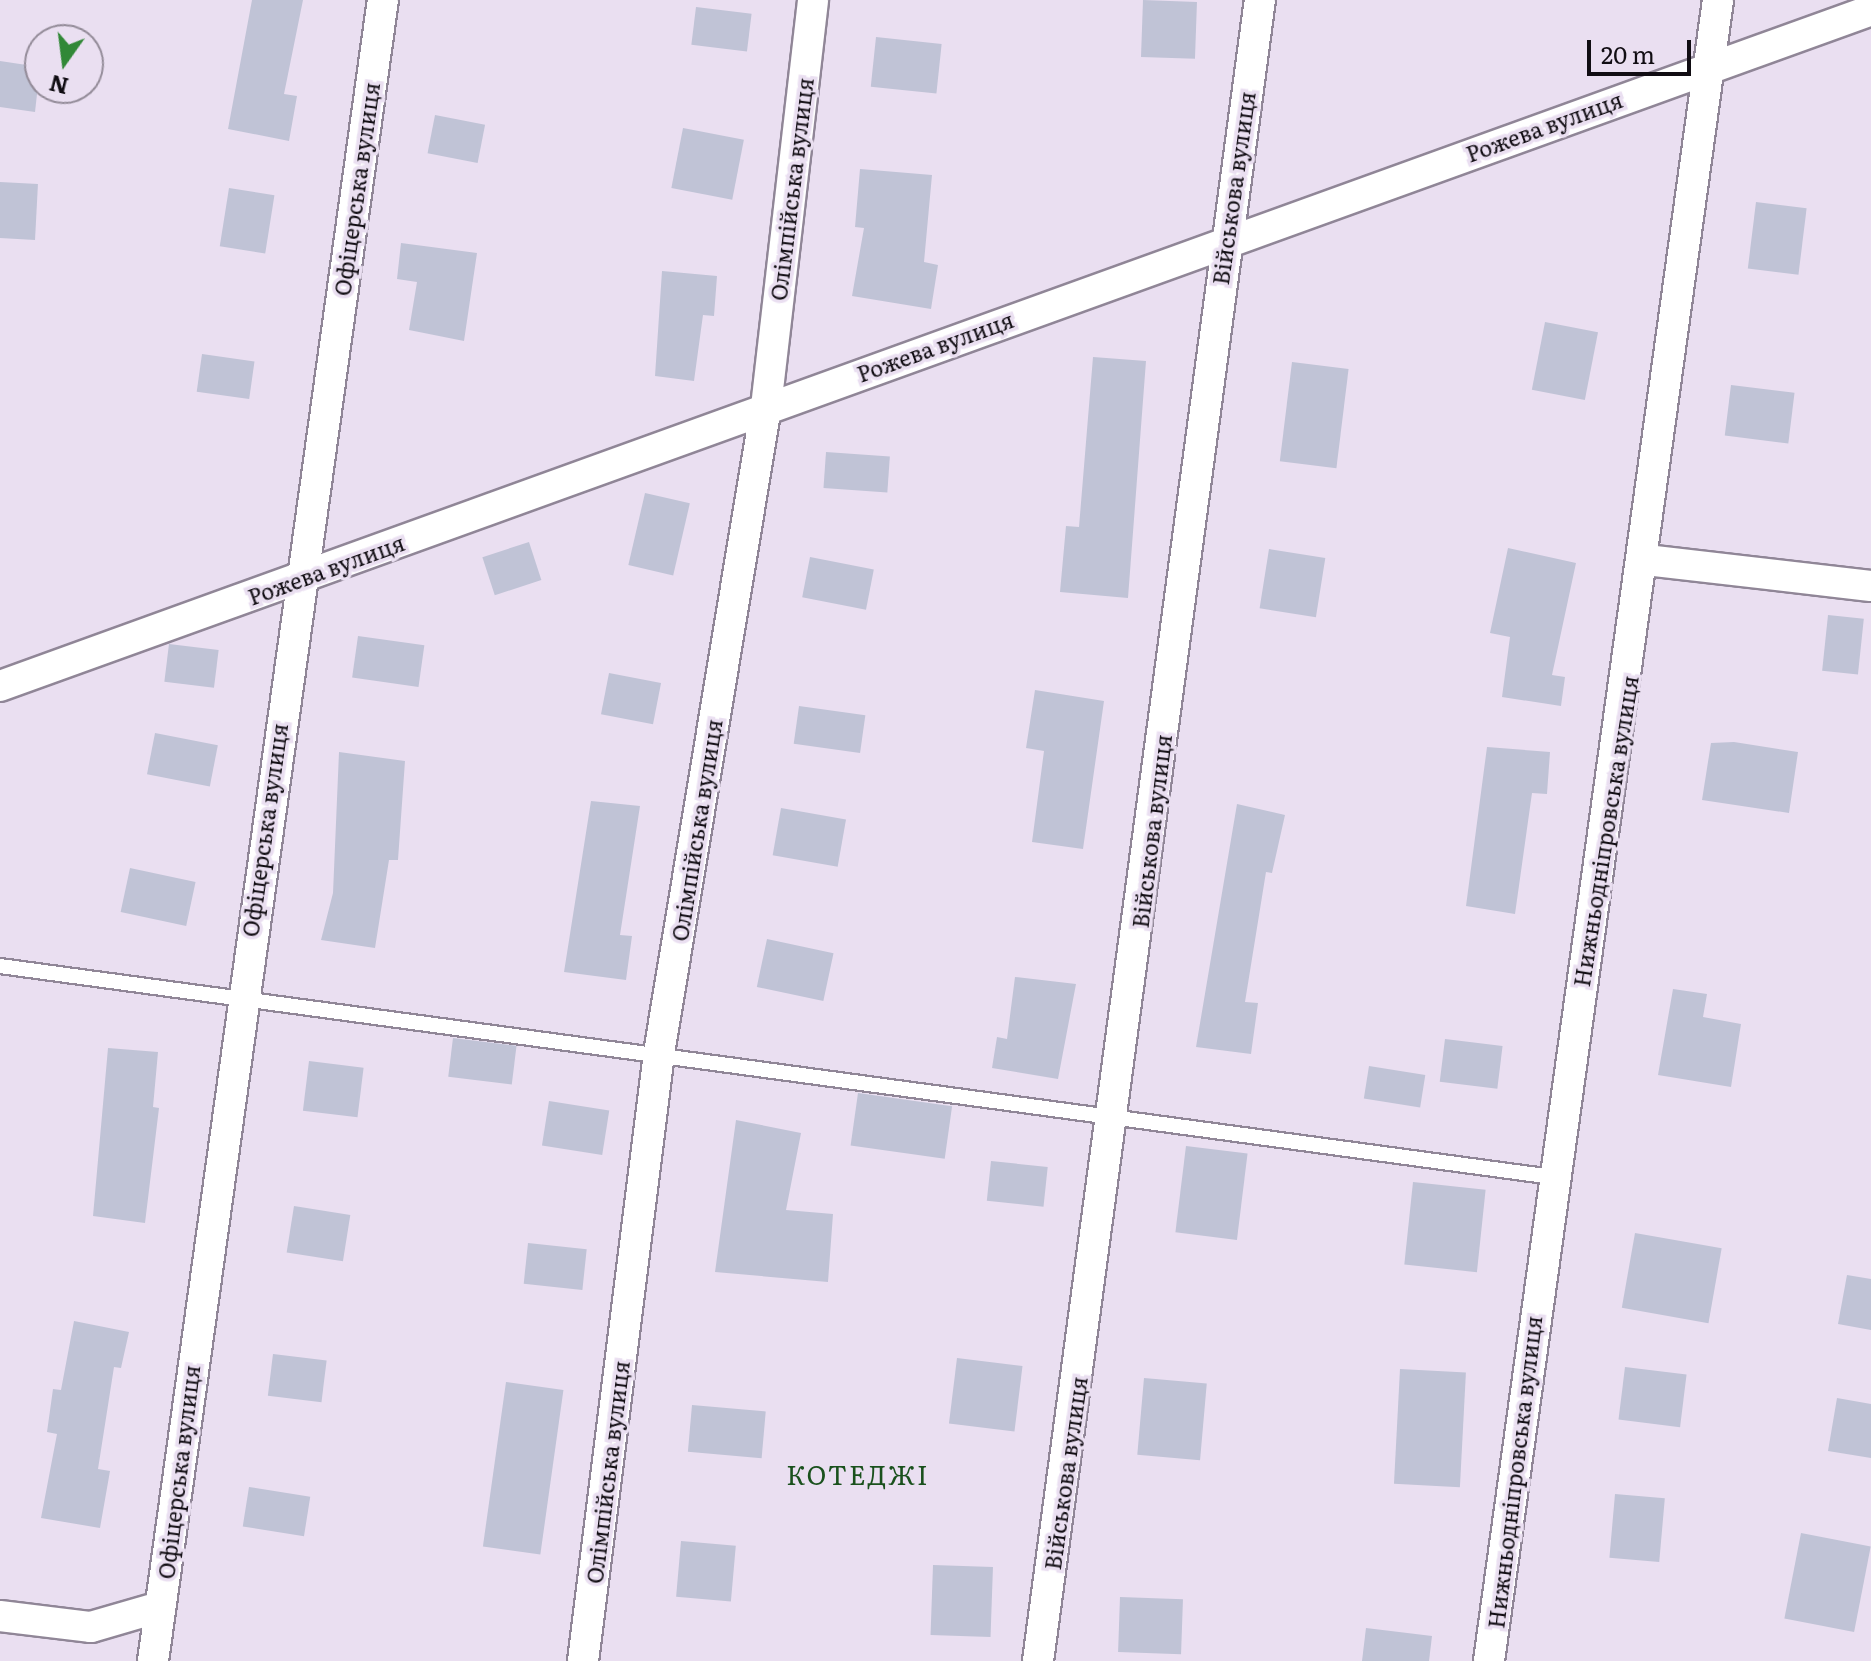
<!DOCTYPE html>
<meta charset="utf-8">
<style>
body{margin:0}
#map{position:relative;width:1871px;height:1661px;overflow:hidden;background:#eadff1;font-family:Literata,serif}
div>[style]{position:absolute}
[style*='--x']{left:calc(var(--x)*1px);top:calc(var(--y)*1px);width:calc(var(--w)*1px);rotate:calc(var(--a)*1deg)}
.building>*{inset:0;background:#c0c3d6;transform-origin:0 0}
.roads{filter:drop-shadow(2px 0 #908697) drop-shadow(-2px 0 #908697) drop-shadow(0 2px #908697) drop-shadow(0 -2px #908697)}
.lane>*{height:14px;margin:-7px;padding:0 7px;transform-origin:7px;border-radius:7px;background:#fff}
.street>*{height:30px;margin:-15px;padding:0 15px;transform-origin:15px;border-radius:15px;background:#fff}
span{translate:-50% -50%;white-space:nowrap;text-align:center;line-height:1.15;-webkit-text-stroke:7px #eadff1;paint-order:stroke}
.street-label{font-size:22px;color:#110d13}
.quarter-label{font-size:26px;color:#1a511d;letter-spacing:2px}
.north{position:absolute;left:24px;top:24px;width:80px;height:80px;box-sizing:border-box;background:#eadff1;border:2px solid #938b98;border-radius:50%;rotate:194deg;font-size:22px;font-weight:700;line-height:32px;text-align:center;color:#110d13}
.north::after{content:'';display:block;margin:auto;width:28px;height:36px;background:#318837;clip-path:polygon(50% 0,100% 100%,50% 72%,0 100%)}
.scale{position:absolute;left:1587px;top:40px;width:104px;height:36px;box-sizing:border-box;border:4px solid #110d13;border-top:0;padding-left:10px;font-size:24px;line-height:28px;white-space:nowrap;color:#110d13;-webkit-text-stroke:6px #eadff1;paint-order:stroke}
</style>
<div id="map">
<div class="building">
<div style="clip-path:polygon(252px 0,303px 0,284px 94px,297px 96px,289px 141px,228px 129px)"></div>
<div style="left:1143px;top:0;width:54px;height:57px;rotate:2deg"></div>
<div style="left:696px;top:7px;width:56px;height:38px;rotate:7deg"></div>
<div style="left:876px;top:37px;width:66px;height:50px;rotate:6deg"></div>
<div style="clip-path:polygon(0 61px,40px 67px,35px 112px,0 107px)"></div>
<div style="left:435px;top:115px;width:51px;height:39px;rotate:11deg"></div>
<div style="left:683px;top:128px;width:62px;height:61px;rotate:11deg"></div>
<div style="clip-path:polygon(860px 169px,932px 175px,924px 262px,938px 265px,931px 309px,852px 296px,864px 228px,855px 227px)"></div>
<div style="left:0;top:182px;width:38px;height:56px;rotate:3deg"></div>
<div style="left:229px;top:188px;width:46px;height:59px;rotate:9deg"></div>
<div style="left:1756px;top:202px;width:51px;height:67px;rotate:7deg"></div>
<div style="clip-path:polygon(401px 243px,477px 253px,464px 341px,409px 330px,417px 282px,397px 279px)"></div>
<div style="clip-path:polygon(662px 271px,717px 276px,714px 316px,703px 315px,694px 381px,655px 376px)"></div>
<div style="left:1545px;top:322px;width:54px;height:69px;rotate:11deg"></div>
<div style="left:202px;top:354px;width:53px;height:38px;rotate:8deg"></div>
<div style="clip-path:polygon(1093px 357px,1146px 361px,1128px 598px,1060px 592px,1066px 526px,1079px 527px)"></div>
<div style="left:1292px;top:362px;width:57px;height:100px;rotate:7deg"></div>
<div style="left:1731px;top:385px;width:64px;height:51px;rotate:7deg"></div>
<div style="left:826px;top:452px;width:64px;height:36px;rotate:4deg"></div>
<div style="left:645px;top:493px;width:46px;height:74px;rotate:13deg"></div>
<div style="left:529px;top:542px;width:40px;height:49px;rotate:72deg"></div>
<div style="clip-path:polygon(1508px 548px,1576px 563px,1552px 675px,1565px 677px,1561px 706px,1502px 697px,1510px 637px,1490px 633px)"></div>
<div style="left:1269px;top:549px;width:57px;height:60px;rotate:9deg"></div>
<div style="left:810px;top:557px;width:65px;height:41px;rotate:11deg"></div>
<div style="left:1828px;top:615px;width:36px;height:56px;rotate:6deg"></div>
<div style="left:358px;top:636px;width:67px;height:42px;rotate:8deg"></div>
<div style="left:169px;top:644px;width:50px;height:38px;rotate:7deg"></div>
<div style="left:609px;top:673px;width:53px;height:42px;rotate:11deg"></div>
<div style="clip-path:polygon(1035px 690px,1104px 701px,1083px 849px,1032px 842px,1044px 751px,1026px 748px)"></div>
<div style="left:799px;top:706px;width:67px;height:38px;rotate:8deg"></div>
<div style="left:155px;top:733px;width:64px;height:42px;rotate:11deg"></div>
<div style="clip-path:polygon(1734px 742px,1798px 752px,1789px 813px,1702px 800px,1711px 743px)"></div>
<div style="clip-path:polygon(1487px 747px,1550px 752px,1547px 794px,1532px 793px,1515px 914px,1466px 906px)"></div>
<div style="clip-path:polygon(339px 752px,405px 761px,398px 860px,389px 860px,375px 948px,321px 940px,333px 893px)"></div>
<div style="clip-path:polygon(591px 801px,640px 806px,620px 935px,632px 936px,626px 980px,564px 972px)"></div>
<div style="clip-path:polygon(1237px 804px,1285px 815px,1272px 873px,1266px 872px,1245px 1002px,1258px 1003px,1251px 1054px,1196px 1047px)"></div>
<div style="left:781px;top:808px;width:66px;height:48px;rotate:10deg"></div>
<div style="left:130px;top:868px;width:67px;height:45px;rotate:12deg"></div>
<div style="left:767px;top:939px;width:68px;height:49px;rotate:12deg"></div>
<div style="clip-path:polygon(1015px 977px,1076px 984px,1058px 1079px,992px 1068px,997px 1037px,1007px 1039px)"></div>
<div style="clip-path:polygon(1673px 989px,1707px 994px,1703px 1017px,1741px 1024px,1731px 1087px,1658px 1075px)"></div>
<div style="left:453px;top:1038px;width:64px;height:39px;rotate:7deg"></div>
<div style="left:1445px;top:1039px;width:58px;height:43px;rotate:7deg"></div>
<div style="clip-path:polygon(108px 1048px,158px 1052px,153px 1107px,159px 1108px,145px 1223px,93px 1216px)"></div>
<div style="left:309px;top:1061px;width:55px;height:50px;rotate:7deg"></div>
<div style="left:1369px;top:1066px;width:57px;height:33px;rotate:9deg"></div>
<div style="left:858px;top:1093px;width:95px;height:53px;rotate:8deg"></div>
<div style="left:549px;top:1101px;width:61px;height:45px;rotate:9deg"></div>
<div style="clip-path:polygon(736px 1120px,801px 1133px,786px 1210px,833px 1214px,828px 1282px,715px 1272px)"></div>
<div style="left:1186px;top:1146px;width:62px;height:87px;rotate:7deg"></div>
<div style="left:991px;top:1161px;width:57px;height:40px;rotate:6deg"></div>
<div style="left:1413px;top:1182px;width:73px;height:83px;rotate:6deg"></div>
<div style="left:294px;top:1206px;width:57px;height:47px;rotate:9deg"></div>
<div style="left:1635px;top:1233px;width:88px;height:76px;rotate:10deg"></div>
<div style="left:528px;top:1243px;width:59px;height:41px;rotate:6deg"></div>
<div style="clip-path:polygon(1847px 1275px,1871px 1279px,1871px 1330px,1838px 1324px)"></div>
<div style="clip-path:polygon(74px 1321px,129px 1332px,121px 1368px,114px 1367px,98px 1469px,110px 1471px,100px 1528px,41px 1518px,57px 1434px,47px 1432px,53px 1389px,61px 1390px)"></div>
<div style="left:273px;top:1354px;width:54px;height:42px;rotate:7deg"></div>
<div style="left:957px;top:1358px;width:66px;height:66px;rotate:7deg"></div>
<div style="left:1625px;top:1367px;width:62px;height:53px;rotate:7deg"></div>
<div style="left:1400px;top:1369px;width:66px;height:115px;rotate:3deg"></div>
<div style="left:1144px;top:1378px;width:63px;height:77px;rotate:5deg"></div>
<div style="left:506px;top:1382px;width:58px;height:166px;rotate:8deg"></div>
<div style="clip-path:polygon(1837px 1398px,1871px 1404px,1871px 1458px,1828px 1451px)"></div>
<div style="left:692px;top:1405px;width:74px;height:47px;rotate:5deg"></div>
<div style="left:249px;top:1487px;width:62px;height:40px;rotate:9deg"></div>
<div style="left:1615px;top:1494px;width:50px;height:64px;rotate:5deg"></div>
<div style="left:1801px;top:1533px;width:71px;height:87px;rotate:11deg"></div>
<div style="left:681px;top:1541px;width:55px;height:56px;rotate:5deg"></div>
<div style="left:933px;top:1565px;width:60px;height:70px;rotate:2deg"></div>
<div style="left:1120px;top:1597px;width:63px;height:55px;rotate:2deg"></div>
<div style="clip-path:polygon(1366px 1628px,1432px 1636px,1429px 1661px,1362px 1661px)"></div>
</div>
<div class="roads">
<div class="lane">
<div style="--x:0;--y:966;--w:1566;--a:7.74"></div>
</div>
<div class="street">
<div style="--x:1646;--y:560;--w:226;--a:6.6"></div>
<div style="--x:0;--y:686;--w:1989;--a:-19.86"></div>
<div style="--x:0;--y:1616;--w:92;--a:6.9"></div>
<div style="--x:91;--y:1627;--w:72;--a:-16.2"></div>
<div style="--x:153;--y:1661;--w:1677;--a:-82.12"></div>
<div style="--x:583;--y:1661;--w:613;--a:-82.87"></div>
<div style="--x:659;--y:1053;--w:655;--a:-80.6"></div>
<div style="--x:766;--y:407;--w:410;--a:-83.4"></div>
<div style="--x:1038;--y:1661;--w:1676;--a:-82.39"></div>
<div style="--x:1489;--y:1661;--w:1677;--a:-82.15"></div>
</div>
</div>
<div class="street-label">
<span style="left:1544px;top:126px;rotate:-20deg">Рожева вулиця</span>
<span style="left:1233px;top:188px;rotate:-82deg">Військова вулиця</span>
<span style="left:356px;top:189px;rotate:-82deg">Офіцерська вулиця</span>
<span style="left:791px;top:189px;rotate:-83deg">Олімпійська вулиця</span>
<span style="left:935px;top:346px;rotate:-20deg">Рожева вулиця</span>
<span style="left:326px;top:569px;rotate:-20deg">Рожева вулиця</span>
<span style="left:264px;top:830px;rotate:-82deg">Офіцерська вулиця</span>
<span style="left:696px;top:830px;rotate:-81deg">Олімпійська вулиця</span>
<span style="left:1151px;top:831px;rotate:-83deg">Військова вулиця</span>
<span style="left:1605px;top:831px;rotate:-81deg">Нижньодніпровська вулиця</span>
<span style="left:178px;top:1472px;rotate:-83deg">Офіцерська вулиця</span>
<span style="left:607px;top:1472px;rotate:-83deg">Олімпійська вулиця</span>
<span style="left:1514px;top:1472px;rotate:-83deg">Нижньодніпровська вулиця</span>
<span style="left:1065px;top:1473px;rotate:-82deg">Військова вулиця</span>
</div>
<div class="quarter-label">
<span style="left:858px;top:1474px">КОТЕДЖІ</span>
</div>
<div class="north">N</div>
<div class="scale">20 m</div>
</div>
